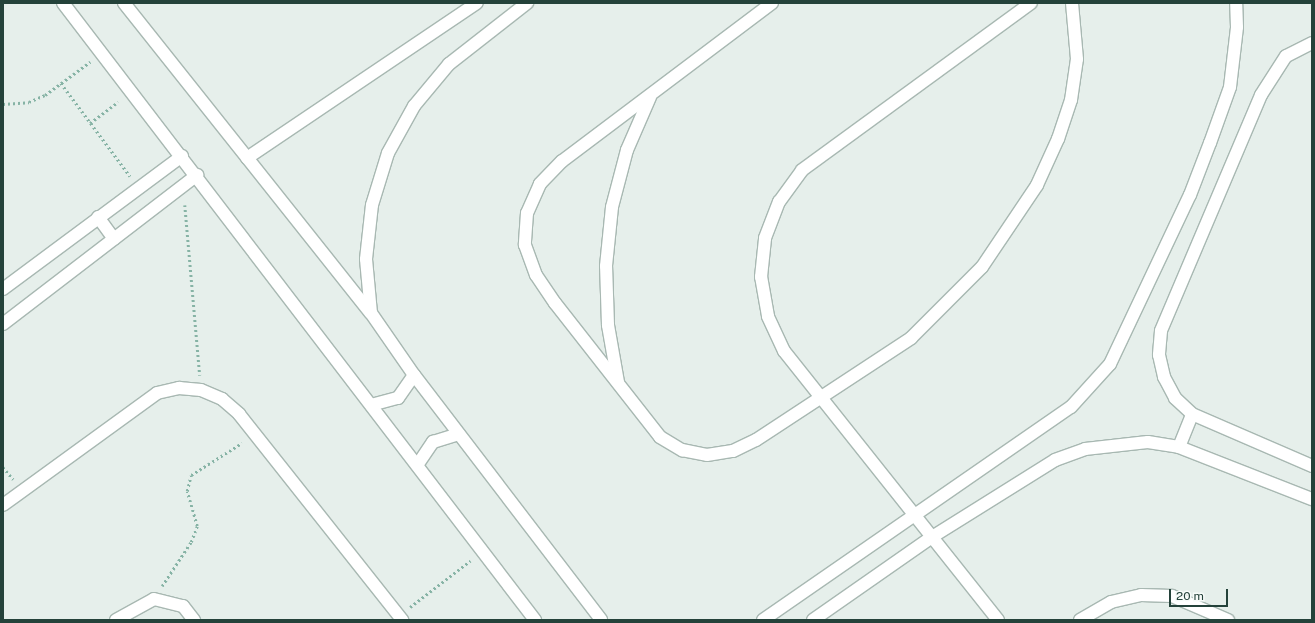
<!DOCTYPE html>
<style>
body{margin:0}
#map{position:relative;width:1315px;height:623px;overflow:hidden;background:#e6efeb;font-family:"Public Sans",sans-serif}
div>[style]{position:absolute}
[style*='--x']{left:calc(var(--x)*1px);top:calc(var(--y)*1px);width:calc(var(--w)*1px);rotate:calc(var(--a)*1deg)}
.path>*{height:2.5px;margin-top:-1.25px;transform-origin:0;background:repeating-linear-gradient(90deg,#86b3a5 0 2px,transparent 0 5px)}
.roads{filter:drop-shadow(1px 0 #a8b8b2) drop-shadow(-1px 0 #a8b8b2) drop-shadow(0 1px #a8b8b2) drop-shadow(0 -1px #a8b8b2)}
.minor>*{height:12px;margin:-6px;padding:0 6px;transform-origin:6px;border-radius:6px;background:#fff}
span{translate:-50% -50%;white-space:nowrap;text-align:center;line-height:1.15;-webkit-text-stroke:3.5px #f7fbf9;paint-order:stroke}
.frame{position:absolute;inset:0;border:4px solid #24423a;pointer-events:none}
.scale{position:absolute;left:1169px;top:589px;width:59px;height:18px;box-sizing:border-box;border:2px solid #24423a;border-top:0;padding-left:5px;font-size:12px;line-height:14px;white-space:nowrap;color:#24423a;-webkit-text-stroke:3px #f7fbf9;paint-order:stroke}
</style>
<div id="map">
<div class="path">
<div style="--x:61;--y:83;--w:116;--a:53.4"></div>
<div style="--x:3;--y:104;--w:26;--a:-4"></div>
<div style="--x:29;--y:102;--w:17;--a:-24"></div>
<div style="--x:45;--y:95;--w:56;--a:-36.3"></div>
<div style="--x:90;--y:123;--w:35;--a:-37"></div>
<div style="--x:185;--y:205;--w:171;--a:85"></div>
<div style="--x:3;--y:467;--w:16;--a:50"></div>
<div style="--x:162;--y:586;--w:53;--a:-56.6"></div>
<div style="--x:191;--y:542;--w:17;--a:-69"></div>
<div style="--x:197;--y:526;--w:36;--a:-106"></div>
<div style="--x:187;--y:491;--w:16;--a:-76"></div>
<div style="--x:191;--y:475;--w:60;--a:-32.1"></div>
<div style="--x:410;--y:607;--w:76;--a:-37.5"></div>
</div>
<div class="roads">
<div class="minor">
<div style="--x:63;--y:3;--w:777;--a:52.58"></div>
<div style="--x:124;--y:3;--w:396;--a:51.5"></div>
<div style="--x:371;--y:313;--w:75;--a:55.3"></div>
<div style="--x:414;--y:375;--w:308;--a:52.6"></div>
<div style="--x:772;--y:3;--w:263;--a:143"></div>
<div style="--x:562;--y:161;--w:32;--a:134"></div>
<div style="--x:540;--y:184;--w:32;--a:114"></div>
<div style="--x:527;--y:213;--w:32;--a:94"></div>
<div style="--x:525;--y:245;--w:32;--a:70"></div>
<div style="--x:536;--y:275;--w:34;--a:56"></div>
<div style="--x:555;--y:303;--w:170;--a:51.9"></div>
<div style="--x:660;--y:437;--w:26;--a:31"></div>
<div style="--x:682;--y:450;--w:25;--a:11"></div>
<div style="--x:707;--y:455;--w:26;--a:-9"></div>
<div style="--x:733;--y:451;--w:25;--a:-26"></div>
<div style="--x:756;--y:440;--w:186;--a:-33.3"></div>
<div style="--x:911;--y:338;--w:100;--a:-45"></div>
<div style="--x:982;--y:267;--w:99;--a:-56.1"></div>
<div style="--x:1037;--y:185;--w:51;--a:-65.5"></div>
<div style="--x:1058;--y:139;--w:41;--a:-71.6"></div>
<div style="--x:1071;--y:100;--w:41;--a:-81.7"></div>
<div style="--x:1077;--y:59;--w:56;--a:-95.1"></div>
<div style="--x:1312;--y:43;--w:29;--a:153"></div>
<div style="--x:1286;--y:56;--w:46;--a:122.7"></div>
<div style="--x:1261;--y:95;--w:256;--a:113"></div>
<div style="--x:1161;--y:331;--w:24;--a:95"></div>
<div style="--x:1159;--y:355;--w:23;--a:77"></div>
<div style="--x:1164;--y:377;--w:24;--a:62"></div>
<div style="--x:1175;--y:398;--w:23;--a:43"></div>
<div style="--x:1192;--y:414;--w:131;--a:23.4"></div>
<div style="--x:247;--y:158;--w:277;--a:-34"></div>
<div style="--x:98;--y:217;--w:27;--a:54"></div>
<div style="--x:3;--y:289;--w:223;--a:-36.6"></div>
<div style="--x:371;--y:313;--w:54;--a:-95.3"></div>
<div style="--x:366;--y:259;--w:54;--a:-83.7"></div>
<div style="--x:372;--y:205;--w:54;--a:-72.9"></div>
<div style="--x:388;--y:153;--w:54;--a:-61"></div>
<div style="--x:414;--y:106;--w:55;--a:-50.2"></div>
<div style="--x:449;--y:64;--w:99;--a:-38"></div>
<div style="--x:3;--y:324;--w:245;--a:-37.5"></div>
<div style="--x:618;--y:382;--w:58;--a:-100"></div>
<div style="--x:608;--y:325;--w:59;--a:-91.9"></div>
<div style="--x:606;--y:266;--w:59;--a:-84.2"></div>
<div style="--x:612;--y:207;--w:59;--a:-75.3"></div>
<div style="--x:627;--y:150;--w:58;--a:-66.5"></div>
<div style="--x:371;--y:405;--w:28;--a:-15"></div>
<div style="--x:398;--y:398;--w:28;--a:-55"></div>
<div style="--x:1179;--y:447;--w:35;--a:-68"></div>
<div style="--x:418;--y:464;--w:27;--a:-56"></div>
<div style="--x:433;--y:442;--w:27;--a:-17"></div>
<div style="--x:3;--y:505;--w:190;--a:-36"></div>
<div style="--x:157;--y:393;--w:23;--a:-13"></div>
<div style="--x:179;--y:388;--w:22;--a:5"></div>
<div style="--x:201;--y:390;--w:23;--a:23"></div>
<div style="--x:222;--y:399;--w:23;--a:41"></div>
<div style="--x:239;--y:414;--w:263;--a:51.6"></div>
<div style="--x:116;--y:620;--w:43;--a:-28.9"></div>
<div style="--x:154;--y:599;--w:30;--a:14"></div>
<div style="--x:183;--y:606;--w:18;--a:52"></div>
<div style="--x:763;--y:620;--w:374;--a:-34.7"></div>
<div style="--x:1071;--y:407;--w:58;--a:-47.8"></div>
<div style="--x:1110;--y:364;--w:187;--a:-64.7"></div>
<div style="--x:1190;--y:195;--w:56;--a:-69"></div>
<div style="--x:1210;--y:143;--w:59;--a:-70.3"></div>
<div style="--x:1230;--y:87;--w:60;--a:-83.3"></div>
<div style="--x:1237;--y:27;--w:24;--a:-92"></div>
<div style="--x:813;--y:620;--w:145;--a:-34.9"></div>
<div style="--x:932;--y:537;--w:145;--a:-32"></div>
<div style="--x:1055;--y:460;--w:32;--a:-20"></div>
<div style="--x:1085;--y:449;--w:63;--a:-6.3"></div>
<div style="--x:1148;--y:442;--w:31;--a:9"></div>
<div style="--x:1179;--y:447;--w:143;--a:21.4"></div>
<div style="--x:998;--y:620;--w:344;--a:-128.5"></div>
<div style="--x:784;--y:351;--w:38;--a:-115"></div>
<div style="--x:768;--y:316;--w:40;--a:-100"></div>
<div style="--x:761;--y:277;--w:39;--a:-84"></div>
<div style="--x:765;--y:238;--w:39;--a:-69"></div>
<div style="--x:779;--y:202;--w:39;--a:-54"></div>
<div style="--x:802;--y:170;--w:283;--a:-36.1"></div>
<div style="--x:1080;--y:620;--w:36;--a:-30"></div>
<div style="--x:1111;--y:602;--w:31;--a:-13"></div>
<div style="--x:1141;--y:595;--w:31;--a:2"></div>
<div style="--x:1172;--y:596;--w:61;--a:23.2"></div>
</div>
</div>
<div class="frame"></div>
<div class="scale">20 m</div>
</div>
